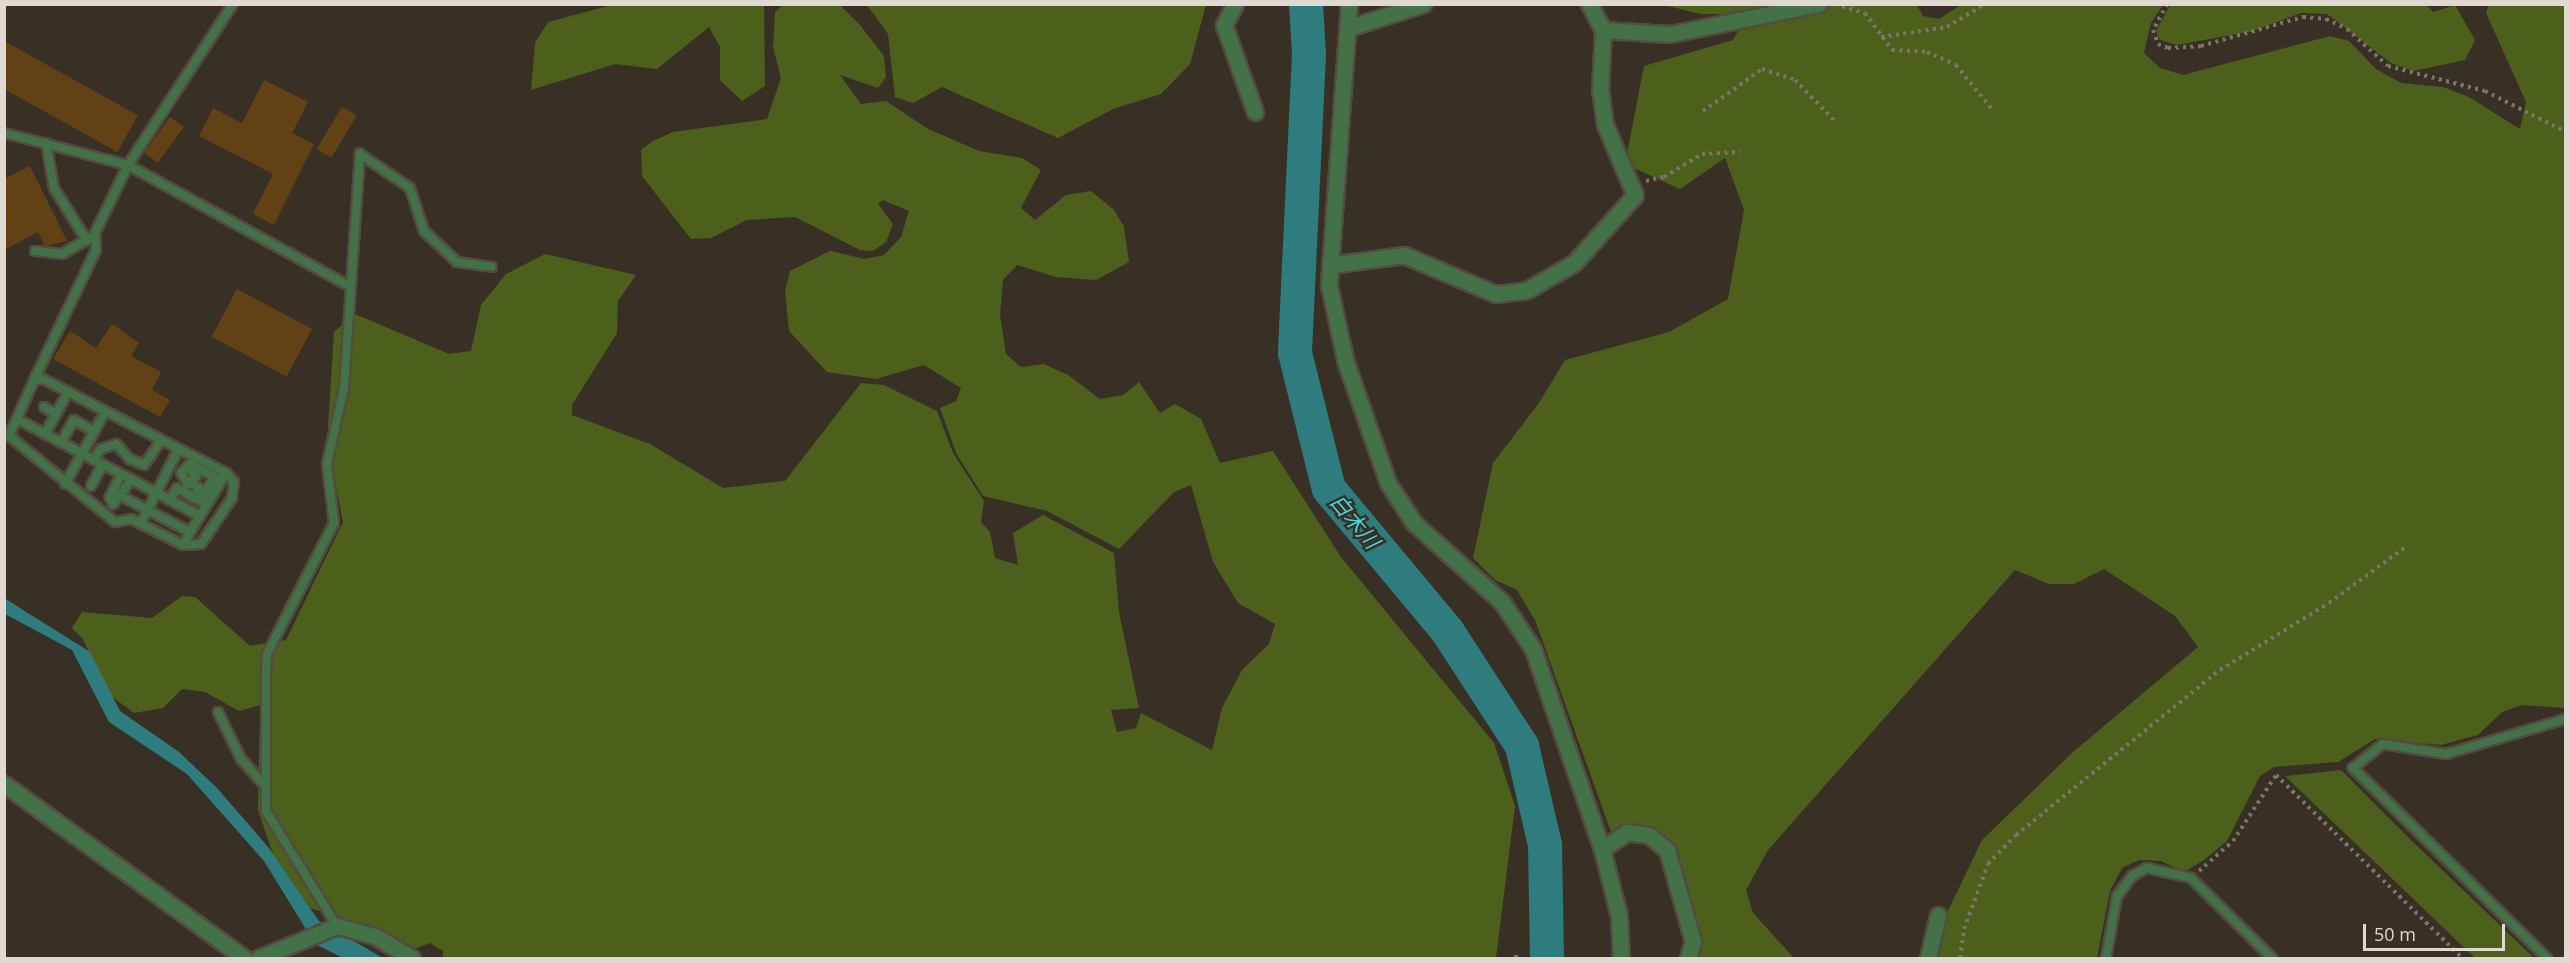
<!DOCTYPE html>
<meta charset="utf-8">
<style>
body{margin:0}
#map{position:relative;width:2570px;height:963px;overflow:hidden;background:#393025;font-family:"Open Sans","Noto Sans JP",sans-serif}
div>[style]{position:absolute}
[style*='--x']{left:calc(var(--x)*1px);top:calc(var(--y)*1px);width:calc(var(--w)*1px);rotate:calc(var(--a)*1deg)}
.green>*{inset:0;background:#4c5f1b}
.water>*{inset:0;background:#2f7c7f}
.river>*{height:34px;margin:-17px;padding:0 17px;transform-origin:17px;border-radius:17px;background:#2f7c7f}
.building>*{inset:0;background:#624215;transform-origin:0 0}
.path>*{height:4px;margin-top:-2px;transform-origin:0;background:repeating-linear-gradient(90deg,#7d756c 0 3px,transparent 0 7.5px)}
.roads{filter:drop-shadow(2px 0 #544b41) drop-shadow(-2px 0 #544b41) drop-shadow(0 2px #544b41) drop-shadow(0 -2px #544b41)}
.lane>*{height:8px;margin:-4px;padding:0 4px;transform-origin:4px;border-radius:4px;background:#447248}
.street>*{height:15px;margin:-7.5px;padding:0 7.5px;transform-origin:7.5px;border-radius:7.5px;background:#447248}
span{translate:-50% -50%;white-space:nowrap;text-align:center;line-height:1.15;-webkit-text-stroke:5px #393025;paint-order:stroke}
.water-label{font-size:21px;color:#44dbe1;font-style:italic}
.frame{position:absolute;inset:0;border:6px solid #dfd9d2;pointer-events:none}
.scale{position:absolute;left:2363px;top:924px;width:142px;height:27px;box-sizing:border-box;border:3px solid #dfd9d2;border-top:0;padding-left:8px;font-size:18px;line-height:21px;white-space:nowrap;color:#dfd9d2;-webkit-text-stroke:4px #393025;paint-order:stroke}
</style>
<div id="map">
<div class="green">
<div style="clip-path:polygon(2426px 4px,2433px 12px,2455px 5px,2475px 40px,2465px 60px,2413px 71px,2391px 63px,2327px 14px,2301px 13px,2253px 31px,2177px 45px,2160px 40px,2156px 31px,2170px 5px)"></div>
<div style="clip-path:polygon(612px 5px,764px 5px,765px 86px,742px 101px,720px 80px,720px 47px,709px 27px,657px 69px,615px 64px,531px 90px,535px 43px,548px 22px)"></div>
<div style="clip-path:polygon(783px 5px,840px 5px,860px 25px,884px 56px,886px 77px,878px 88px,840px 75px,861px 104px,886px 101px,928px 129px,979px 151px,1022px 158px,1041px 170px,1021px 208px,1035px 220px,1066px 195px,1091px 191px,1114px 210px,1124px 227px,1129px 262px,1096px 280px,1056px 277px,1017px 265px,1003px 280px,1000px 315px,1006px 354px,1021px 367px,1044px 364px,1068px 375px,1100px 399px,1123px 395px,1139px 382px,1160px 413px,1175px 404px,1201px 419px,1220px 463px,1273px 451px,1341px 557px,1494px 743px,1515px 806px,1496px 958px,443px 958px,443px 951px,430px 943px,412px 950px,376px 928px,310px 908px,273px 854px,258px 810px,260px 705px,239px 711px,205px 692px,182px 689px,163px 708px,134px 713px,107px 693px,83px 639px,72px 628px,82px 612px,152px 618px,182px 596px,195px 597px,250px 646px,286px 640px,343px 522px,327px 442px,334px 332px,355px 314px,449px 354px,471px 351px,481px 305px,506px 274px,545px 254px,636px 275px,618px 301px,617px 333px,572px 405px,572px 415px,650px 444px,723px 488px,785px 481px,861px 383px,884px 385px,937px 411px,953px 453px,984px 501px,981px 522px,990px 532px,995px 558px,1018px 565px,1013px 533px,1043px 515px,1114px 553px,1119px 612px,1139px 708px,1111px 710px,1117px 732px,1136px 728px,1141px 713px,1212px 750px,1222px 708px,1242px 670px,1269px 644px,1275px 624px,1238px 603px,1213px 562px,1191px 485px,1174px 492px,1119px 549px,1047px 511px,983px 496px,956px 453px,940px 408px,956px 401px,961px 388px,924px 365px,876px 379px,827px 372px,789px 331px,785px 291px,790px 271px,830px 251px,865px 259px,884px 255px,901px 237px,909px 211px,883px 200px,878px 204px,893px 224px,886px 242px,873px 251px,860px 250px,795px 217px,747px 220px,711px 238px,691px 239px,642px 176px,641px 150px,653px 141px,673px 132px,767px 119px,781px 78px,773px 47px,775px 12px)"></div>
<div style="clip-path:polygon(867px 5px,1206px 5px,1190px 64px,1161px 94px,1113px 109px,1058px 138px,942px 87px,913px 103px,895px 97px,888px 34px)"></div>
<div style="clip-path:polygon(1664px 5px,1797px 5px,1748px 14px,1701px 14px)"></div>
<div style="clip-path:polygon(1831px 6px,1917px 5px,1923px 16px,1939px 19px,1961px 5px,2163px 5px,2151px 23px,2144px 53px,2160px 68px,2183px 75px,2330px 36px,2349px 41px,2376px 69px,2401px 83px,2443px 87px,2469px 97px,2520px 129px,2526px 102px,2486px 13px,2489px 5px,2565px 5px,2565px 708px,2522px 705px,2502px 712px,2478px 735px,2441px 745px,2375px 739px,2338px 762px,2274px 767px,2260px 776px,2227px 841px,2204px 860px,2184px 872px,2161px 861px,2139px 860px,2122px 868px,2110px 891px,2097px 958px,1935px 958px,1945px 917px,1982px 840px,2073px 752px,2198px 647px,2175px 616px,2104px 569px,2074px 584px,2049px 584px,2015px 570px,1768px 850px,1746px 890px,1753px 913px,1794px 958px,1696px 958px,1693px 921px,1674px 865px,1627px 826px,1611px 832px,1535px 620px,1517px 590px,1495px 580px,1473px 558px,1493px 463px,1539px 403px,1565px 360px,1669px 332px,1728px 299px,1744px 210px,1725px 158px,1680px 189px,1625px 164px,1644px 66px,1733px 40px,1742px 24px)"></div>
<div style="clip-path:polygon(2341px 770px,2412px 841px,2534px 958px,2475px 958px,2285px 776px)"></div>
</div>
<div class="water">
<div style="clip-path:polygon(4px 598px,90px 652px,120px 711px,179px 752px,217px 788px,269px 848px,319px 921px,383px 958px,343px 958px,315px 944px,264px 861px,187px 774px,109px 722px,72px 650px,5px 614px)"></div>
</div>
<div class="river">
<div style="--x:1306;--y:4;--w:50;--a:86.6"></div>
<div style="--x:1309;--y:54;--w:299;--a:92.7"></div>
<div style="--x:1295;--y:353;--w:140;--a:76"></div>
<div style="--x:1329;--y:489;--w:186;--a:50.2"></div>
<div style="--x:1448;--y:632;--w:136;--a:57"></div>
<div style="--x:1522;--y:746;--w:102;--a:76.9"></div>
<div style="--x:1545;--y:845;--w:113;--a:89"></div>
</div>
<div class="building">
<div style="left:4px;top:41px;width:153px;height:42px;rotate:29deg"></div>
<div style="clip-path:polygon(264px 80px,308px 102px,292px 133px,314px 144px,274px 225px,253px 214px,273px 174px,199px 136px,213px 108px,242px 123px)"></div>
<div style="left:342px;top:107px;width:17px;height:49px;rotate:31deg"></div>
<div style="left:170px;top:117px;width:17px;height:44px;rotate:36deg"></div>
<div style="clip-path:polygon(30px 166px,67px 241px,45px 246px,38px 232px,4px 250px,4px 179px)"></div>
<div style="left:237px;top:289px;width:85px;height:54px;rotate:28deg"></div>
<div style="clip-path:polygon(112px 324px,139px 343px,131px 356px,161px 372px,152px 390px,170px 400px,160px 417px,53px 359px,70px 331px,96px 348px)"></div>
</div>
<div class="path">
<div style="--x:1835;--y:4;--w:31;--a:17"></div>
<div style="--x:1865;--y:13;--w:46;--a:53.9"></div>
<div style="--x:1892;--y:50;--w:35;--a:3"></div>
<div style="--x:1927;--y:52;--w:32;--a:24"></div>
<div style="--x:1956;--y:65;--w:60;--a:51"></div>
<div style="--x:2167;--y:4;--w:30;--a:118"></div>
<div style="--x:2153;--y:30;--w:15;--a:70"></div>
<div style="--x:2158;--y:44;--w:11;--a:22"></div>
<div style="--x:2168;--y:48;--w:33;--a:-3"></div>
<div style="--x:2201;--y:46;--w:106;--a:-15.9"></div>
<div style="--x:2303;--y:17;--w:23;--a:5"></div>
<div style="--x:2326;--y:19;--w:23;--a:25"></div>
<div style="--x:2347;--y:29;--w:55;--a:42.1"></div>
<div style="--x:2388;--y:66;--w:100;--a:14.5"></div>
<div style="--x:2485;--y:91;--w:91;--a:26.8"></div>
<div style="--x:1881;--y:37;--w:67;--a:-8.6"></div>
<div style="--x:1947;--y:27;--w:44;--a:-31.2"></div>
<div style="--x:1703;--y:111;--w:72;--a:-35.4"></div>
<div style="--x:1762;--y:69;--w:35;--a:18"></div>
<div style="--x:1795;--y:80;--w:57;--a:45.7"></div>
<div style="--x:1646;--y:181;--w:18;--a:-13"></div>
<div style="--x:1664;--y:177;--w:44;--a:-31.2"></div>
<div style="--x:1702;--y:154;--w:38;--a:-3"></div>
<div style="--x:2199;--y:871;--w:45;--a:-41.4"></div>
<div style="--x:2233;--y:841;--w:79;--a:-56.9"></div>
<div style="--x:2276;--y:775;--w:261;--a:44.5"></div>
<div style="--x:1516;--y:958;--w:5;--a:-90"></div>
<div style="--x:1960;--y:958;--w:29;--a:-82"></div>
<div style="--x:1964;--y:929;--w:69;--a:-69.7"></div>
<div style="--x:1988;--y:864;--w:40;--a:-46"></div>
<div style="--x:2016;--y:835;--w:262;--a:-39"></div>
<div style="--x:2220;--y:670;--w:128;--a:-31.6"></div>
<div style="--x:2329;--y:603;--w:97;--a:-36.2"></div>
</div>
<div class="roads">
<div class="lane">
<div style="--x:4;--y:133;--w:128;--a:14.5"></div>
<div style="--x:128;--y:165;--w:250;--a:28.7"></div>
<div style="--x:46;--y:143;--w:46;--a:79.9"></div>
<div style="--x:54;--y:188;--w:62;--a:58.1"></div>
<div style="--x:35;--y:251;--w:27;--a:6"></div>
<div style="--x:62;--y:254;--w:32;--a:-30"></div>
<div style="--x:34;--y:380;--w:9;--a:-6"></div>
<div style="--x:43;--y:379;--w:206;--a:27.2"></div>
<div style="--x:226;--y:473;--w:12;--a:48"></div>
<div style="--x:234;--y:482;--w:16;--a:97"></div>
<div style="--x:232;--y:498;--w:55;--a:124"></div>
<div style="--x:201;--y:544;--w:18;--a:177"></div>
<div style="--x:183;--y:545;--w:58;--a:-153.4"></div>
<div style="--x:131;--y:519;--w:16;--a:169"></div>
<div style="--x:115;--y:522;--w:136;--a:-140.9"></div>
<div style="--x:9;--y:436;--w:61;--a:-65.9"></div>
<div style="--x:34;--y:380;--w:144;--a:-64.5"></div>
<div style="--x:96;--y:250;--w:17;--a:-93"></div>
<div style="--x:95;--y:233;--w:76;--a:-64.1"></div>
<div style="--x:128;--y:165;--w:192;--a:-56.9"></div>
<div style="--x:44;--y:407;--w:14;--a:30"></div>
<div style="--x:17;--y:419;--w:207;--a:27.9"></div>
<div style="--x:200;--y:516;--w:50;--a:-58.8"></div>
<div style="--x:45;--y:434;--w:48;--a:-61.3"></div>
<div style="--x:61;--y:443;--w:26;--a:-61"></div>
<div style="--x:74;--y:420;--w:23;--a:29"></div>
<div style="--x:93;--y:460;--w:14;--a:-54"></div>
<div style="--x:101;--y:449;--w:16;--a:-18"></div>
<div style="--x:116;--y:444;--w:21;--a:47"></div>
<div style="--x:130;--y:459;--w:15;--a:23"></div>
<div style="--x:144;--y:465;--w:29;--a:-55"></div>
<div style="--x:121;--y:475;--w:25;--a:117"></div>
<div style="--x:110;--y:497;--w:8;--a:67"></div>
<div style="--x:113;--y:504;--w:30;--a:-53"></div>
<div style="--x:191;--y:483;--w:9;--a:32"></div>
<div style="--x:199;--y:488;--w:11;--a:112"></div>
<div style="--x:195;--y:498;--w:7;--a:27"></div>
<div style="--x:201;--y:501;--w:27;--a:-62"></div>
<div style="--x:214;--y:477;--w:8;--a:30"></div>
<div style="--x:65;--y:484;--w:82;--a:-60.9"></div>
<div style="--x:188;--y:484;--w:13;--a:-122"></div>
<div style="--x:181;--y:473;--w:13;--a:-45"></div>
<div style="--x:190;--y:464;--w:27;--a:28"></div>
<div style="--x:187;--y:485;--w:13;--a:-45"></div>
<div style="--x:196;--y:476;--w:11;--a:-131"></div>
<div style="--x:91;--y:486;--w:24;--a:-62"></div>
<div style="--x:123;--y:497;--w:76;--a:27.6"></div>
<div style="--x:169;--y:500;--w:14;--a:-56"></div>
<div style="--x:177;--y:488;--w:21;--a:29"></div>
<div style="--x:141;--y:523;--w:82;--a:-63.1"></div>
<div style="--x:183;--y:545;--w:34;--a:-60"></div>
<div style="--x:218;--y:712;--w:52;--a:63.9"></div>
<div style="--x:241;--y:759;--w:36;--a:48"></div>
<div style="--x:337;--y:926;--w:135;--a:-121.7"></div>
<div style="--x:266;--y:811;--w:136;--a:-90"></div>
<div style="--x:266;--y:675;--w:21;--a:-87"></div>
<div style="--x:267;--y:654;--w:147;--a:-62.9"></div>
<div style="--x:334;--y:523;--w:59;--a:-96.8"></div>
<div style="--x:327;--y:464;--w:78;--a:-77.4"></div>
<div style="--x:344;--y:388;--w:235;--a:-86.1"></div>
<div style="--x:360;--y:154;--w:60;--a:34.2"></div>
<div style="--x:410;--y:188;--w:45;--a:72"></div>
<div style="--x:424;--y:231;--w:45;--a:43.2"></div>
<div style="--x:457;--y:262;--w:35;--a:8"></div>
<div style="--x:2106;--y:958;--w:63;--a:-79.9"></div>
<div style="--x:2117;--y:896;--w:25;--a:-53"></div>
<div style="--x:2132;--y:876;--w:17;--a:-28"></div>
<div style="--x:2147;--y:868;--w:45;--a:12.8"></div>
<div style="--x:2191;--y:878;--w:114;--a:44.6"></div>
<div style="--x:2547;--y:958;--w:272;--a:-135.6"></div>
<div style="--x:2353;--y:768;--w:38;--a:-39"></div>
<div style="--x:2383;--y:744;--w:64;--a:9"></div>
<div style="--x:2446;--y:754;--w:125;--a:-16.3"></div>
</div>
<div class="street">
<div style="--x:1235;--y:4;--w:24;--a:118"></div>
<div style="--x:1224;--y:25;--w:92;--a:70.4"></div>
<div style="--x:1349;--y:4;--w:283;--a:94.1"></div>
<div style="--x:1329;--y:286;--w:79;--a:77.6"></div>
<div style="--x:1346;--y:363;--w:127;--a:70.7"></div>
<div style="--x:1388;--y:483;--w:48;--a:57"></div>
<div style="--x:1414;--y:523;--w:118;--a:41.9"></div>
<div style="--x:1502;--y:602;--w:56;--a:56.6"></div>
<div style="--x:1533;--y:649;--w:212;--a:71"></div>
<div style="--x:1602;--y:849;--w:69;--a:75.8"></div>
<div style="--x:1619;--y:916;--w:42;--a:87.3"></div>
<div style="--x:1351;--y:27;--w:76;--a:-17.7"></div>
<div style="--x:1603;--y:30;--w:67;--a:3.4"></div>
<div style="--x:1670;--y:34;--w:152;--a:-11.4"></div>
<div style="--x:1330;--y:265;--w:75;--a:-7.7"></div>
<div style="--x:1404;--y:255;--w:100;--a:23"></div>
<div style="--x:1496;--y:294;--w:31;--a:-7"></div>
<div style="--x:1527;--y:290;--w:54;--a:-29.9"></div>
<div style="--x:1574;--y:263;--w:91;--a:-48.1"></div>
<div style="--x:1635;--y:195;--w:76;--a:-113.2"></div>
<div style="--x:1605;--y:125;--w:34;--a:-98"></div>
<div style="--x:1600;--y:91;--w:61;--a:-87.2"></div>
<div style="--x:1603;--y:30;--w:30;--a:-118"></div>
<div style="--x:4;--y:784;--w:296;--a:35.9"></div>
<div style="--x:1602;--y:849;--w:30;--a:-34"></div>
<div style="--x:1627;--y:832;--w:22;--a:8"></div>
<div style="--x:1649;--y:835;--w:23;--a:40"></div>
<div style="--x:1667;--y:850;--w:95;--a:74.1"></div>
<div style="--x:1693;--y:941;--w:18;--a:106"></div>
<div style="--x:259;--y:958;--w:84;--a:-22.3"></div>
<div style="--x:337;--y:926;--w:39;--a:15"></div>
<div style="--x:375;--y:936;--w:43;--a:30.7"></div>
<div style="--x:1928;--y:958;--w:44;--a:-76.9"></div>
</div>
</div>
<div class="water-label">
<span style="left:1355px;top:521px;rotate:50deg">白木川</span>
</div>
<div class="frame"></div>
<div class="scale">50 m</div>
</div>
